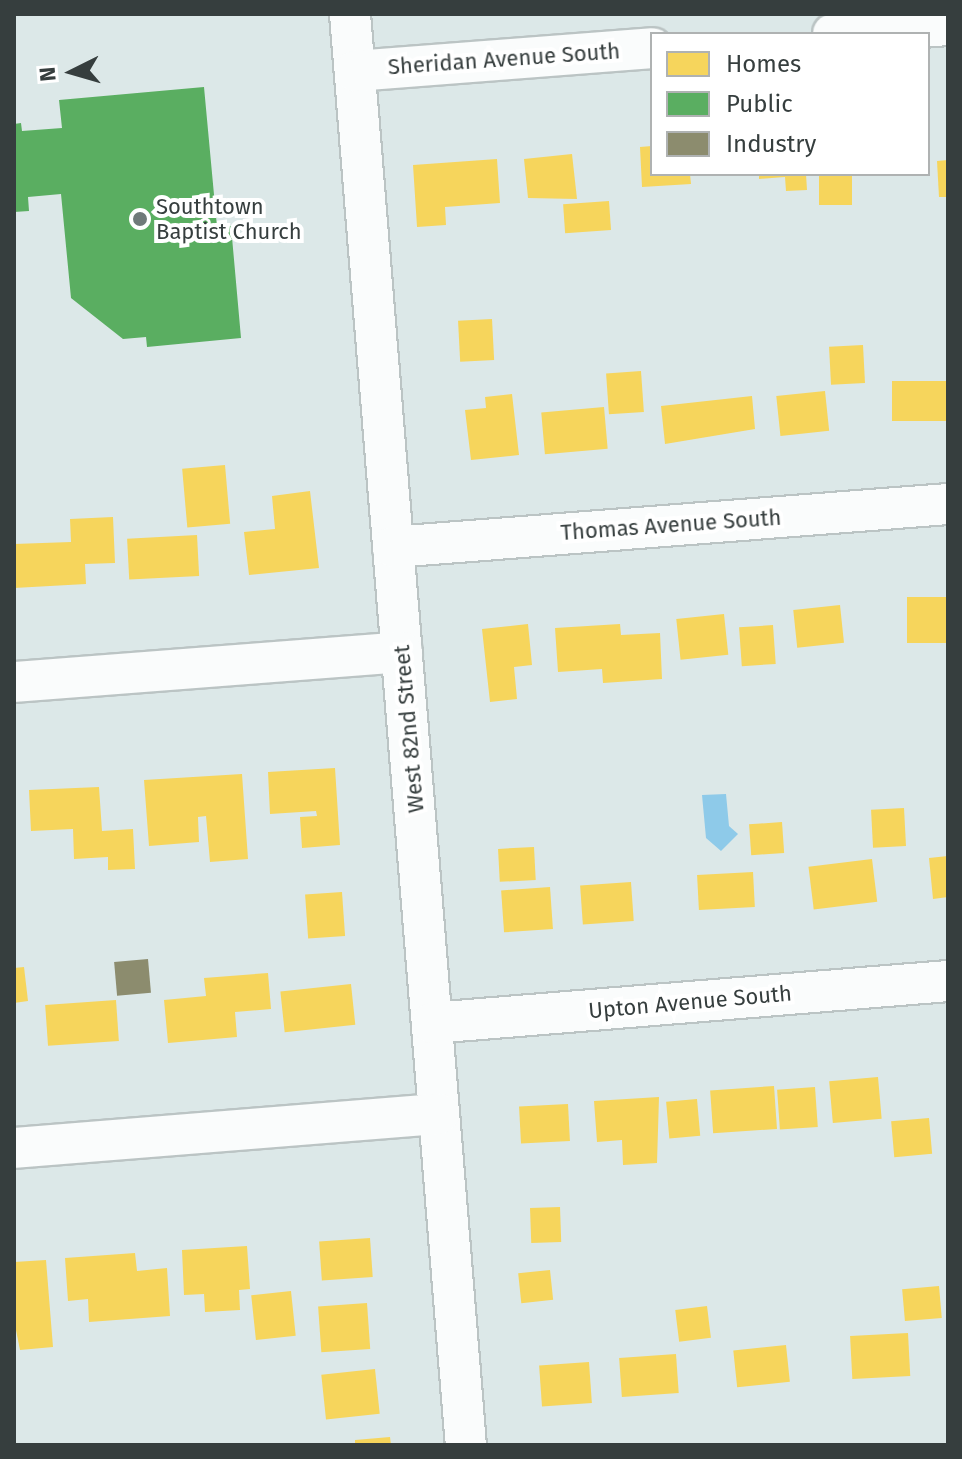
<!DOCTYPE html>
<style>
body{margin:0}
#map{position:relative;width:962px;height:1459px;overflow:hidden;background:#dce8e8;font-family:"Fira Sans",sans-serif}
div>[style]{position:absolute}
[style*='--x']{left:calc(var(--x)*1px);top:calc(var(--y)*1px);width:calc(var(--w)*1px);rotate:calc(var(--a)*1deg)}
.water>*{inset:0;background:#8ecae9}
.homes>*{inset:0;background:#f6d55c;transform-origin:0 0}
.public>*{inset:0;background:#5aae61}
.industry>*{inset:0;background:#8c8c6e;transform-origin:0 0}
.roads{filter:drop-shadow(2px 0 #bbc4c4) drop-shadow(-2px 0 #bbc4c4) drop-shadow(0 2px #bbc4c4) drop-shadow(0 -2px #bbc4c4)}
.minor>*{height:40px;margin:-20px;padding:0 20px;transform-origin:20px;border-radius:20px;background:#fafcfc}
.dots>*{width:22px;height:22px;translate:-50% -50%;box-sizing:border-box;border:4px solid #fff;border-radius:50%}
span{translate:-50% -50%;white-space:nowrap;text-align:center;line-height:1.15;-webkit-text-stroke:8px #fff;paint-order:stroke}
.street-label{font-size:22px;color:#363e3e}
.poi-label{font-size:22px;color:#363e3e}
.left{translate:0 -50%;text-align:left}
.frame{position:absolute;inset:0;border:16px solid #363e3e;pointer-events:none}
.legend{position:absolute;left:650px;top:32px;width:280px;height:144px;box-sizing:border-box;background:#fff;border:2px solid #afb2b2;margin:0;padding:10px 14px;list-style:none;font-size:24px;color:#363e3e}
.legend li{display:flex;align-items:center;gap:16px;height:40px}
.legend b{width:40px;border:2px solid #afb2b2}
.north{position:absolute;left:32px;top:32px;width:80px;height:80px;-webkit-text-stroke:6px #fff;paint-order:stroke;rotate:265deg;font-size:22px;font-weight:700;line-height:32px;text-align:center;color:#363e3e}
.north::after{content:'';display:block;margin:auto;width:28px;height:36px;background:#363e3e;clip-path:polygon(50% 0,100% 100%,50% 72%,0 100%)}
</style>
<div id="map">
<div class="water">
<div style="clip-path:polygon(726px 794px,729px 826px,738px 834px,721px 851px,706px 838px,702px 795px)"></div>
</div>
<div class="homes">
<div style="clip-path:polygon(652px 146px,652px 174px,690px 174px,691px 184px,642px 187px,640px 147px)"></div>
<div style="clip-path:polygon(572px 154px,577px 199px,528px 198px,524px 159px)"></div>
<div style="clip-path:polygon(497px 159px,500px 203px,445px 207px,446px 225px,417px 227px,413px 165px)"></div>
<div style="clip-path:polygon(948px 160px,948px 197px,939px 197px,937px 161px)"></div>
<div style="clip-path:polygon(759px 174px,806px 174px,807px 190px,786px 191px,785px 177px,759px 179px)"></div>
<div style="left:819px;top:174px;width:33px;height:31px"></div>
<div style="left:609px;top:201px;width:29px;height:46px;rotate:86deg"></div>
<div style="left:492px;top:319px;width:41px;height:34px;rotate:87deg"></div>
<div style="left:863px;top:345px;width:38px;height:34px;rotate:87deg"></div>
<div style="left:641px;top:371px;width:41px;height:35px;rotate:86deg"></div>
<div style="left:948px;top:381px;width:40px;height:56px;rotate:90deg"></div>
<div style="left:825px;top:391px;width:40px;height:49px;rotate:84deg"></div>
<div style="clip-path:polygon(512px 394px,519px 455px,471px 460px,465px 410px,486px 408px,485px 397px)"></div>
<div style="clip-path:polygon(752px 396px,755px 429px,665px 444px,661px 406px)"></div>
<div style="left:604px;top:407px;width:42px;height:63px;rotate:85deg"></div>
<div style="left:225px;top:465px;width:59px;height:43px;rotate:85deg"></div>
<div style="clip-path:polygon(310px 491px,319px 568px,249px 575px,244px 532px,275px 529px,272px 496px)"></div>
<div style="clip-path:polygon(113px 517px,115px 563px,85px 564px,86px 584px,14px 588px,14px 544px,71px 542px,70px 519px)"></div>
<div style="left:197px;top:535px;width:41px;height:70px;rotate:87deg"></div>
<div style="left:948px;top:597px;width:46px;height:41px;rotate:90deg"></div>
<div style="left:840px;top:605px;width:38px;height:47px;rotate:84deg"></div>
<div style="left:724px;top:614px;width:41px;height:48px;rotate:84deg"></div>
<div style="clip-path:polygon(528px 624px,532px 665px,514px 667px,517px 699px,490px 702px,482px 629px)"></div>
<div style="clip-path:polygon(620px 624px,621px 635px,660px 633px,662px 679px,603px 683px,602px 669px,558px 672px,555px 628px)"></div>
<div style="left:773px;top:625px;width:39px;height:34px;rotate:86deg"></div>
<div style="clip-path:polygon(335px 768px,340px 845px,302px 848px,300px 817px,317px 816px,316px 811px,270px 814px,268px 772px)"></div>
<div style="clip-path:polygon(242px 774px,248px 859px,210px 862px,206px 816px,198px 817px,199px 842px,149px 846px,144px 780px)"></div>
<div style="clip-path:polygon(99px 787px,102px 831px,133px 829px,135px 869px,108px 870px,108px 857px,74px 859px,73px 829px,31px 831px,29px 790px)"></div>
<div style="left:904px;top:808px;width:38px;height:33px;rotate:87deg"></div>
<div style="left:782px;top:822px;width:31px;height:33px;rotate:86deg"></div>
<div style="left:534px;top:847px;width:33px;height:36px;rotate:87deg"></div>
<div style="clip-path:polygon(948px 856px,948px 897px,933px 899px,929px 858px)"></div>
<div style="left:872px;top:859px;width:43px;height:64px;rotate:83deg"></div>
<div style="left:753px;top:872px;width:35px;height:56px;rotate:87deg"></div>
<div style="left:631px;top:882px;width:39px;height:51px;rotate:86deg"></div>
<div style="left:550px;top:887px;width:42px;height:49px;rotate:86deg"></div>
<div style="left:342px;top:892px;width:44px;height:37px;rotate:86deg"></div>
<div style="clip-path:polygon(24px 967px,28px 1001px,14px 1003px,14px 968px)"></div>
<div style="clip-path:polygon(268px 973px,271px 1009px,235px 1012px,237px 1037px,168px 1043px,164px 1000px,206px 996px,204px 978px)"></div>
<div style="left:351px;top:984px;width:41px;height:71px;rotate:84deg"></div>
<div style="left:116px;top:1000px;width:41px;height:71px;rotate:86deg"></div>
<div style="left:878px;top:1077px;width:42px;height:49px;rotate:85deg"></div>
<div style="left:774px;top:1086px;width:43px;height:64px;rotate:86deg"></div>
<div style="left:815px;top:1087px;width:40px;height:38px;rotate:86deg"></div>
<div style="clip-path:polygon(659px 1097px,657px 1163px,623px 1165px,622px 1140px,597px 1142px,594px 1101px)"></div>
<div style="left:697px;top:1099px;width:37px;height:31px;rotate:85deg"></div>
<div style="left:568px;top:1104px;width:37px;height:49px;rotate:87deg"></div>
<div style="left:929px;top:1118px;width:36px;height:38px;rotate:85deg"></div>
<div style="left:560px;top:1207px;width:35px;height:30px;rotate:88deg"></div>
<div style="left:370px;top:1238px;width:39px;height:51px;rotate:86deg"></div>
<div style="clip-path:polygon(247px 1246px,250px 1289px,239px 1290px,240px 1310px,205px 1312px,204px 1294px,184px 1295px,182px 1250px)"></div>
<div style="clip-path:polygon(135px 1253px,137px 1271px,167px 1268px,170px 1316px,89px 1322px,88px 1299px,68px 1301px,65px 1258px)"></div>
<div style="clip-path:polygon(46px 1260px,53px 1347px,20px 1350px,14px 1320px,14px 1262px)"></div>
<div style="left:550px;top:1270px;width:30px;height:32px;rotate:84deg"></div>
<div style="left:939px;top:1286px;width:32px;height:37px;rotate:85deg"></div>
<div style="left:291px;top:1291px;width:45px;height:40px;rotate:84deg"></div>
<div style="left:367px;top:1303px;width:46px;height:49px;rotate:86deg"></div>
<div style="left:707px;top:1306px;width:32px;height:32px;rotate:83deg"></div>
<div style="left:908px;top:1333px;width:43px;height:58px;rotate:87deg"></div>
<div style="left:786px;top:1345px;width:37px;height:53px;rotate:84deg"></div>
<div style="left:676px;top:1354px;width:39px;height:57px;rotate:86deg"></div>
<div style="left:589px;top:1362px;width:41px;height:50px;rotate:86deg"></div>
<div style="left:375px;top:1369px;width:45px;height:54px;rotate:84deg"></div>
<div style="clip-path:polygon(390px 1437px,391px 1445px,355px 1445px,355px 1440px)"></div>
</div>
<div class="public">
<div style="clip-path:polygon(204px 87px,217px 227px,231px 226px,241px 338px,147px 347px,146px 337px,123px 339px,71px 298px,61px 194px,28px 197px,29px 211px,14px 212px,14px 124px,21px 123px,22px 131px,62px 128px,59px 100px)"></div>
</div>
<div class="industry">
<div style="left:148px;top:959px;width:34px;height:34px;rotate:85deg"></div>
</div>
<div class="roads">
<div class="minor">
<div style="--x:350;--y:14;--w:1436;--a:85.37"></div>
<div style="--x:833;--y:34;--w:115;--a:-4.5"></div>
<div style="--x:355;--y:71;--w:298;--a:-4.4"></div>
<div style="--x:393;--y:547;--w:557;--a:-4.43"></div>
<div style="--x:14;--y:682;--w:389;--a:-4.4"></div>
<div style="--x:432;--y:1023;--w:518;--a:-4.65"></div>
<div style="--x:14;--y:1148;--w:426;--a:-4.6"></div>
</div>
</div>
<div class="dots">
<div style="left:140px;top:219px;background:#707a7a"></div>
</div>
<div class="street-label">
<span style="left:504px;top:59px;rotate:-4deg">Sheridan Avenue South</span>
<span style="left:671px;top:525px;rotate:-4deg">Thomas Avenue South</span>
<span style="left:409px;top:729px;rotate:-95deg">West 82nd Street</span>
<span style="left:690px;top:1002px;rotate:-5deg">Upton Avenue South</span>
</div>
<div class="poi-label">
<span class="left" style="left:156px;top:219px">Southtown<br>Baptist Church</span>
</div>
<div class="frame"></div>
<ul class="legend">
<li><b style="height:22px;background:#f6d55c"></b>Homes</li>
<li><b style="height:22px;background:#5aae61"></b>Public</li>
<li><b style="height:22px;background:#8c8c6e"></b>Industry</li>
</ul>
<div class="north">N</div>
</div>
